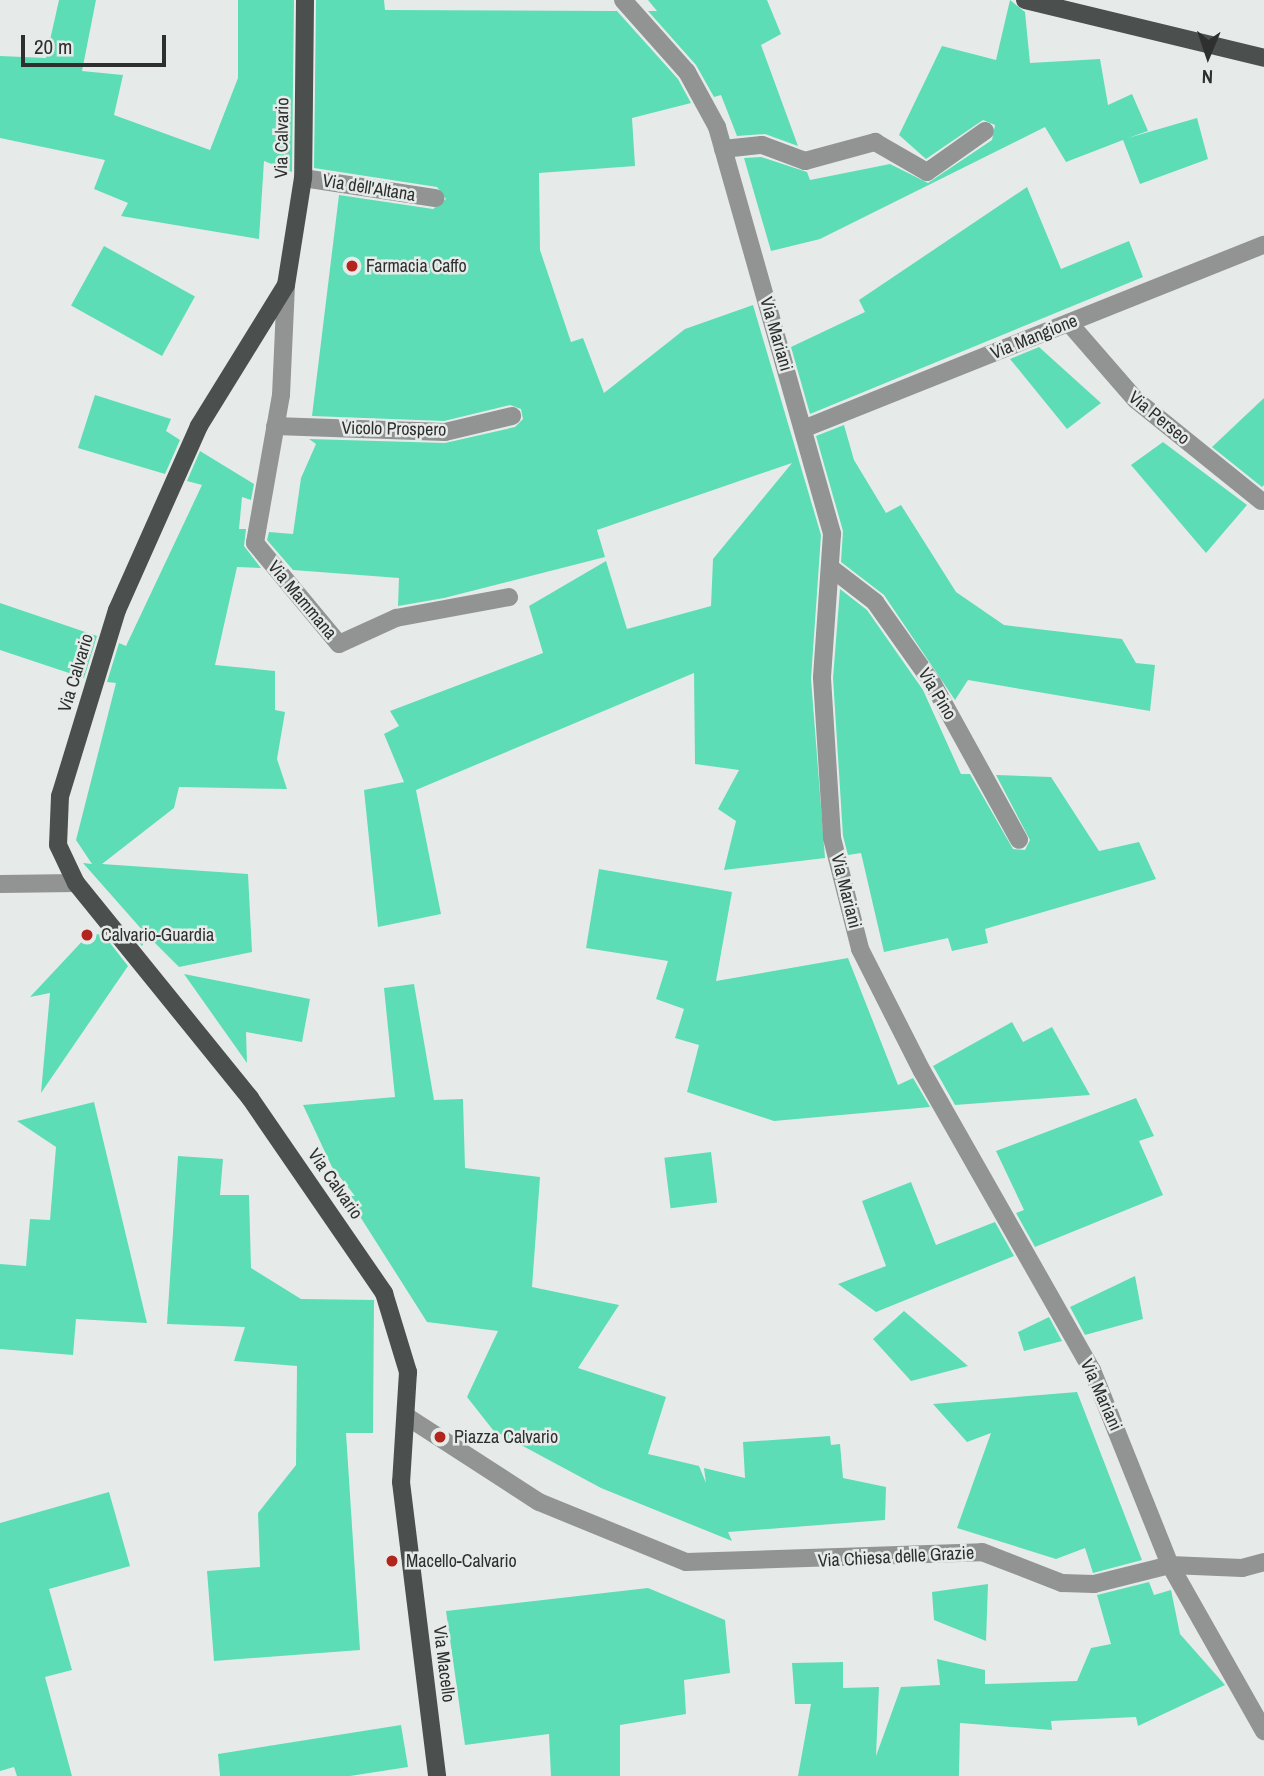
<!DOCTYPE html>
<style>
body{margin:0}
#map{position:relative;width:1264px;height:1776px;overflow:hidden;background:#e6ebe9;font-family:"Archivo Narrow",sans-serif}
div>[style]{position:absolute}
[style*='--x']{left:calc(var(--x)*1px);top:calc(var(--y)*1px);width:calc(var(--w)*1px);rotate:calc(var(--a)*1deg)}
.building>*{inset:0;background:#5dddb5;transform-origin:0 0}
.minor>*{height:18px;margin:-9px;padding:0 9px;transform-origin:9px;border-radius:9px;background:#929493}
.major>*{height:18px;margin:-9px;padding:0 9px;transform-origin:9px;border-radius:9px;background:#4b4f4d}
.dots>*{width:19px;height:19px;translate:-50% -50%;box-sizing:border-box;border:4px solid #e6ebe9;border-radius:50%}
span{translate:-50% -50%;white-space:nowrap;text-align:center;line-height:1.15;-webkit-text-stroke:5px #e6ebe9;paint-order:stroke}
.street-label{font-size:18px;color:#2e302f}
.poi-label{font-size:18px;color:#2e302f}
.left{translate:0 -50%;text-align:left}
.north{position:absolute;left:1173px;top:21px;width:70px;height:70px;-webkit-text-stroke:5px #e6ebe9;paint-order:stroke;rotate:182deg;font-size:19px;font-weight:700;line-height:28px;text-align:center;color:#2e302f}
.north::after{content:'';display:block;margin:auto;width:24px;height:32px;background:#2e302f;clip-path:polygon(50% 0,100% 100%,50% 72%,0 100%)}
.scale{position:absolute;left:21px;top:35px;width:145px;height:32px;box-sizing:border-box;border:4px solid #2e302f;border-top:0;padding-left:9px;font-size:21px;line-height:24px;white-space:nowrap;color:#2e302f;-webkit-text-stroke:5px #e6ebe9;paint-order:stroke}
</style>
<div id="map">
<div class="building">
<div style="clip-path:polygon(59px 0,96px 0,82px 71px,123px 75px,114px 115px,210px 150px,238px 78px,238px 0,294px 0,292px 172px,264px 161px,259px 239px,121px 216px,128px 203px,94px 189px,105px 160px,0 138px,0 56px,46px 58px)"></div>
<div style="clip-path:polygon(316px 0,384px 0,385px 10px,617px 11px,678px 79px,691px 103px,632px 118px,635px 166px,539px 173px,540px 250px,571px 342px,583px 338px,604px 393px,685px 329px,753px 305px,821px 535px,811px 679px,825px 858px,724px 870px,736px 821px,718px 809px,739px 770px,695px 764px,694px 673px,416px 790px,441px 914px,378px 927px,364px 790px,404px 782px,384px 734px,399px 726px,390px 711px,543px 653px,529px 606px,606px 561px,627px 629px,711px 606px,713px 559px,792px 463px,597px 530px,605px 557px,444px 598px,398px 606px,399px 578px,293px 570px,267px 540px,269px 532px,293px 534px,301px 478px,316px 444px,309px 439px,445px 443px,515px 427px,523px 419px,521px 409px,510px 405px,444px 421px,312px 416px,339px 195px,433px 209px,446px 199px,437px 187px,314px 168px)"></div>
<div style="clip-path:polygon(648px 0,767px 0,781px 34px,761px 45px,798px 146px,765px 134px,737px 136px,721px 95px,714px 97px,696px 65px,648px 11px,657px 11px)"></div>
<div style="clip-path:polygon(1010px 0,1025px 12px,1030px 63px,1100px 59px,1108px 105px,1132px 94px,1148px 131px,1128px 138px,1197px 118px,1208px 159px,1140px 184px,1123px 140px,1066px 162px,1045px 127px,820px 239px,771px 251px,744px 158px,761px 157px,807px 172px,810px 180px,890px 164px,928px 183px,992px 140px,995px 125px,983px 120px,926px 159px,899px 135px,942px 46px,996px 60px)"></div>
<div style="clip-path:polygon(1027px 187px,1061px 269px,1129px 241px,1143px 277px,810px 414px,791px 347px,865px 312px,859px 300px)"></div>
<div style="left:104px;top:246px;width:104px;height:68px;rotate:29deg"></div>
<div style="clip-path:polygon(1039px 347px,1101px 403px,1067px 429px,1010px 359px)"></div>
<div style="clip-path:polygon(95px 395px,171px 419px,166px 431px,180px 440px,165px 474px,78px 448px)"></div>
<div style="clip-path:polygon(1264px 398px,1264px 485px,1262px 487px,1212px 447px)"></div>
<div style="clip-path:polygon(844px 425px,854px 460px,886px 513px,901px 505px,956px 592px,1004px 625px,1122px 639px,1136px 663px,1155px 665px,1150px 711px,968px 680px,955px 700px,884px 595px,841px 562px,843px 531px,816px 436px)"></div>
<div style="clip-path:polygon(1163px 442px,1247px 505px,1206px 553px,1131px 465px)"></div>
<div style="clip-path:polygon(200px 451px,254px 484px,251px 500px,242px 497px,239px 529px,246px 529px,244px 546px,261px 568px,237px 567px,215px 665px,275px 671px,275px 710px,285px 712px,277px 759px,287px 789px,179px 787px,174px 808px,102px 864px,248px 874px,252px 952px,179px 967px,148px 936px,142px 946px,131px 933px,144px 932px,83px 863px,92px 864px,76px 840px,116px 683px,107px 682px,119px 643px,126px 646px,202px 485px,187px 481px)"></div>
<div style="clip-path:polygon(840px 589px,867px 610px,923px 690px,961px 774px,970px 774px,1013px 849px,1025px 850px,1030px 840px,996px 775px,1051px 777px,1099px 851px,1139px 842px,1156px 879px,985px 929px,988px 943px,952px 951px,948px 938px,884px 952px,861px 853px,848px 855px,843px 836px,833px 678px)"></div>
<div style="clip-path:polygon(0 603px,97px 636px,84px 678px,0 650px)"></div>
<div style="clip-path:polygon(599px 869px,732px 892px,716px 981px,848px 958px,898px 1085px,913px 1078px,930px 1107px,774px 1121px,687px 1092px,699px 1045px,675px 1038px,684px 1009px,656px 999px,668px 961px,586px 948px)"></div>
<div style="clip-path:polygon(103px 934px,128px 966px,41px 1093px,50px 993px,30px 997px,88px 935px)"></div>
<div style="clip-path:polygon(184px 974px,310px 999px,302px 1042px,246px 1032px,247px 1063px)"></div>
<div style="clip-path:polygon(414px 984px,434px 1100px,463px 1099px,465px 1168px,540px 1177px,532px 1287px,619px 1305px,578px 1368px,666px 1397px,648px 1454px,699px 1466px,706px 1483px,704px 1468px,745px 1478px,743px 1442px,830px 1436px,831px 1445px,840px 1444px,843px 1478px,886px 1487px,885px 1520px,728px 1532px,732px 1541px,601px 1488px,493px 1430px,467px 1397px,498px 1331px,427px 1322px,347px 1196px,355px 1196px,332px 1167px,303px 1105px,395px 1097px,384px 988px)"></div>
<div style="clip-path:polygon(1012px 1022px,1023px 1042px,1052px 1027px,1090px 1095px,955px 1105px,933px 1066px)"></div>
<div style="clip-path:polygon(1136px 1098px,1154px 1136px,1139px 1141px,1163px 1195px,1035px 1247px,1016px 1213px,1024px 1210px,996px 1151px)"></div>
<div style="clip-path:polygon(94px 1102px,147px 1323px,76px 1319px,73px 1355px,0 1349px,0 1264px,26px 1266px,30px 1219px,50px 1220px,56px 1147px,17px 1121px)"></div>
<div style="left:711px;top:1152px;width:51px;height:47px;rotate:83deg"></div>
<div style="clip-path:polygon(178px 1156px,223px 1159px,220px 1195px,249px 1195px,251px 1268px,301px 1299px,374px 1300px,373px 1433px,346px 1433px,360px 1650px,214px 1661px,207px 1571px,260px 1567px,258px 1513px,296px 1465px,297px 1366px,234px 1361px,245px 1327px,167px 1324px)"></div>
<div style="clip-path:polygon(911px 1182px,936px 1245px,995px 1222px,1014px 1256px,876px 1312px,838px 1284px,886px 1266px,862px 1201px)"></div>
<div style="clip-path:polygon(1135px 1276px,1143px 1319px,1085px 1335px,1070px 1307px)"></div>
<div style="clip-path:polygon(904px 1311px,968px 1366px,911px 1381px,873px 1339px)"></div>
<div style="clip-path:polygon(1049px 1317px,1062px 1341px,1024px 1351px,1018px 1332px)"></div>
<div style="clip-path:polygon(1077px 1392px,1142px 1560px,1093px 1573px,1085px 1548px,1056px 1559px,957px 1528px,991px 1433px,967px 1442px,933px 1404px)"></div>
<div style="clip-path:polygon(109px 1492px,130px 1566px,49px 1589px,72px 1670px,45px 1677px,72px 1776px,17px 1776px,14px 1767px,0 1771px,0 1523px)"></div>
<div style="clip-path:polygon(1149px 1582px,1154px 1595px,1171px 1590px,1180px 1634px,1225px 1685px,1138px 1726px,1136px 1717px,1051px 1721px,1052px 1730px,960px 1723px,959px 1776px,798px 1776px,811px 1704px,795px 1704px,792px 1663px,843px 1662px,843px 1688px,879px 1687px,876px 1756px,901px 1687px,940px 1685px,937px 1659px,985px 1670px,985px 1684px,1077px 1681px,1091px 1648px,1111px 1644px,1097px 1595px)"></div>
<div style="clip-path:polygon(988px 1584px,986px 1641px,934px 1620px,932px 1592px)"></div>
<div style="clip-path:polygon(648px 1588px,725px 1620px,730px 1673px,684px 1680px,686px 1714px,620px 1725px,620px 1776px,551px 1776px,549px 1734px,465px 1745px,446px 1611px)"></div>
<div style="clip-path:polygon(401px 1725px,408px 1767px,350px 1776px,220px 1776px,218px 1754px)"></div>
</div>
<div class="minor">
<div style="--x:623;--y:0;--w:96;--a:48.4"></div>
<div style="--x:687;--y:72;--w:63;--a:61.4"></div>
<div style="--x:717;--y:127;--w:423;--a:74.2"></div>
<div style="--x:832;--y:534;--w:144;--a:94"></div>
<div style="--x:822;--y:678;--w:160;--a:86.4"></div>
<div style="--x:832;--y:838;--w:114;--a:75.8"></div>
<div style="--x:860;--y:949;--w:137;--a:63.1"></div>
<div style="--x:922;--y:1071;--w:344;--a:60.4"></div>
<div style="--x:1092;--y:1370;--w:210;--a:68.2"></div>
<div style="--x:1170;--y:1565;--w:191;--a:60.5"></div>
<div style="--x:723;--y:149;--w:39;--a:-6"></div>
<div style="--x:762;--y:145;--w:46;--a:20.4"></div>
<div style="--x:805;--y:161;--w:73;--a:-15.2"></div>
<div style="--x:875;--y:142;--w:60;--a:30"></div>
<div style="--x:927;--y:172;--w:71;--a:-35.3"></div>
<div style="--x:303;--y:178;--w:134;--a:8.6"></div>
<div style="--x:286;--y:285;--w:110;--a:92.6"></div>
<div style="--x:281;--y:395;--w:150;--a:100"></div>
<div style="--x:255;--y:543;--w:131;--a:50.3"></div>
<div style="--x:339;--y:644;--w:63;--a:-24.5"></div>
<div style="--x:396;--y:618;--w:115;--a:-10.5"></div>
<div style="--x:1069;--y:323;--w:102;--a:49"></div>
<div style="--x:1136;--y:400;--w:161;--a:38.9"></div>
<div style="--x:275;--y:426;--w:170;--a:2"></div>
<div style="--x:445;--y:432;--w:69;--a:-13.4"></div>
<div style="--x:803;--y:429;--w:496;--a:-21.8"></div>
<div style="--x:831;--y:568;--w:56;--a:37.7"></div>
<div style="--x:875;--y:602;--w:100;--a:54.7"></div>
<div style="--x:933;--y:684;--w:178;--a:61.1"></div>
<div style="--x:0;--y:884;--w:76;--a:-0.8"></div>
<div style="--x:406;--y:1416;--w:158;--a:32.9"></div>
<div style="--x:539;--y:1502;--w:159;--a:22.2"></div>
<div style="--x:686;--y:1562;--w:296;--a:-1.9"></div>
<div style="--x:982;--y:1552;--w:86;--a:21.2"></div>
<div style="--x:1062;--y:1583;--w:32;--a:2"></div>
<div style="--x:1094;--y:1584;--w:78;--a:-14"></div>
<div style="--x:1170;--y:1565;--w:72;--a:2.4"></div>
<div style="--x:1242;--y:1568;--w:23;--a:-15"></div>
</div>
<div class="major">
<div style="--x:305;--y:0;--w:178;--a:90.6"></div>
<div style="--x:303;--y:178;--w:108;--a:99"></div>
<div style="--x:286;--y:285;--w:166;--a:121.7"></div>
<div style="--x:199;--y:426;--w:201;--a:114"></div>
<div style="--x:117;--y:610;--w:195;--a:107"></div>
<div style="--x:60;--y:796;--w:49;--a:92.3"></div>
<div style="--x:58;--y:845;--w:42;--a:64.7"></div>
<div style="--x:76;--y:883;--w:277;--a:51"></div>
<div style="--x:250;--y:1098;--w:237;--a:55.5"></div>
<div style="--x:384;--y:1293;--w:83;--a:73.1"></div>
<div style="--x:408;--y:1372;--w:110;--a:93.6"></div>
<div style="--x:401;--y:1482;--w:296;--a:83"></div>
<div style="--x:1025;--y:0;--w:246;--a:13.6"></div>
</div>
<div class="dots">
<div style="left:352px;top:266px;background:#b3241d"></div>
<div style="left:87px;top:935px;background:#b3241d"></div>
<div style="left:440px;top:1437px;background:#b3241d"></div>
<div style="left:392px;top:1561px;background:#b3241d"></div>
</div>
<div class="street-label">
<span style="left:282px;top:138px;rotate:-89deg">Via Calvario</span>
<span style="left:369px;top:188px;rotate:9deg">Via dell'Altana</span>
<span style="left:776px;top:334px;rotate:74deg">Via Mariani</span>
<span style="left:1034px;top:337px;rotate:-22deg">Via Mangione</span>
<span style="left:1159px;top:418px;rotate:39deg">Via Perseo</span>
<span style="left:394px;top:429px;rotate:1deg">Vicolo Prospero</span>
<span style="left:302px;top:600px;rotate:50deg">Via Mammana</span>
<span style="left:76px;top:673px;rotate:-73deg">Via Calvario</span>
<span style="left:937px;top:694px;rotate:59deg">Via Pino</span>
<span style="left:846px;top:891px;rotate:76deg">Via Mariani</span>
<span style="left:335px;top:1184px;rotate:55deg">Via Calvario</span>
<span style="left:1101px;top:1395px;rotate:66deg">Via Mariani</span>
<span style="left:896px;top:1557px;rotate:-3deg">Via Chiesa delle Grazie</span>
<span style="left:444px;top:1664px;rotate:83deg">Via Macello</span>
</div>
<div class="poi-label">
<span class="left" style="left:366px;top:266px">Farmacia Caffo</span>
<span class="left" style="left:101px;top:935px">Calvario-Guardia</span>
<span class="left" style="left:454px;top:1437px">Piazza Calvario</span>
<span class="left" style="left:406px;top:1561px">Macello-Calvario</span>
</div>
<div class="north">N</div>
<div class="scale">20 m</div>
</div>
